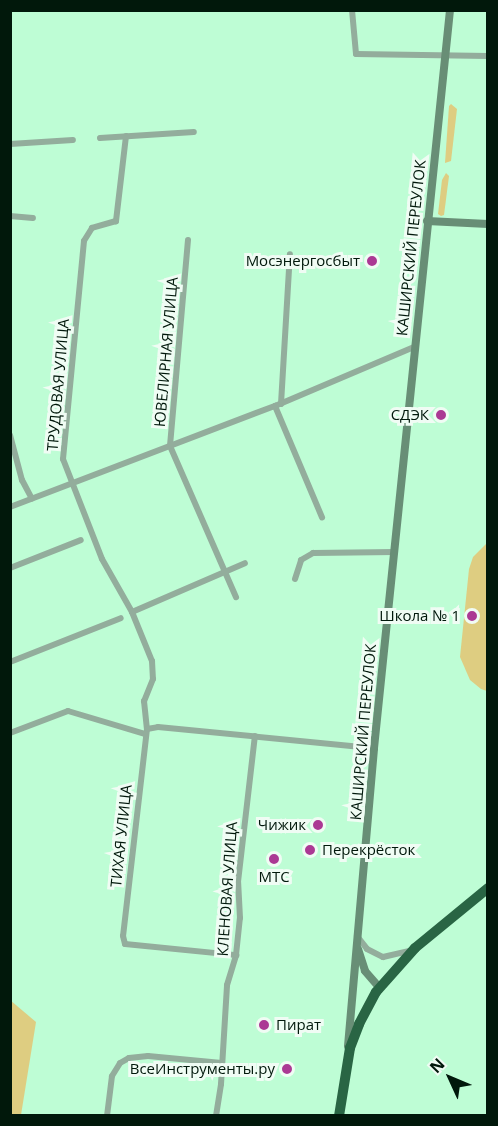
<!DOCTYPE html>
<meta charset="utf-8">
<style>
body{margin:0}
#map{position:relative;width:498px;height:1126px;overflow:hidden;background:#befdd5;font-family:"Open Sans",sans-serif}
div>[style]{position:absolute}
[style*='--x']{left:calc(var(--x)*1px);top:calc(var(--y)*1px);width:calc(var(--w)*1px);rotate:calc(var(--a)*1deg)}
.green>*{inset:0;background:#decd81}
.street>*{height:6px;margin:-3px;padding:0 3px;transform-origin:3px;border-radius:3px;background:#93ad9c}
.secondary>*{height:8px;margin:-4px;padding:0 4px;transform-origin:4px;border-radius:4px;background:#688e76}
.highway>*{height:10px;margin:-5px;padding:0 5px;transform-origin:5px;border-radius:5px;background:#296544}
.dots>*{width:16px;height:16px;translate:-50% -50%;box-sizing:border-box;border:3px solid #f0fcf4;border-radius:50%}
span{translate:-50% -50%;white-space:nowrap;text-align:center;line-height:1.15;-webkit-text-stroke:6px #f0fcf4;paint-order:stroke}
.street-label{font-size:15px;color:#01180b}
.poi-label{font-size:15px;color:#01180b}
.right{translate:-100% -50%;text-align:right}
.left{translate:0 -50%;text-align:left}
.frame{position:absolute;inset:0;border:12px solid #01180b;pointer-events:none}
.north{position:absolute;left:420px;top:1048px;width:60px;height:60px;-webkit-text-stroke:4px #f0fcf4;paint-order:stroke;rotate:314deg;font-size:16px;font-weight:700;line-height:24px;text-align:center;color:#01180b}
.north::after{content:'';display:block;margin:auto;width:21px;height:27px;background:#01180b;clip-path:polygon(50% 0,100% 100%,50% 72%,0 100%)}
</style>
<div id="map">
<div class="green">
<div style="clip-path:polygon(451px 104px,457px 109px,451px 161px,445px 163px,449px 106px)"></div>
<div style="clip-path:polygon(446px 173px,449px 176px,444px 215px,441px 216px,438px 214px,442px 180px)"></div>
<div style="clip-path:polygon(487px 543px,487px 691px,481px 689px,470px 680px,460px 657px,469px 569px,473px 557px)"></div>
<div style="clip-path:polygon(10px 1000px,36px 1022px,21px 1115px,11px 1115px)"></div>
</div>
<div class="street">
<div style="--x:352;--y:10;--w:44;--a:84.8"></div>
<div style="--x:356;--y:54;--w:132;--a:0.9"></div>
<div style="--x:126;--y:136;--w:86;--a:96.7"></div>
<div style="--x:116;--y:221;--w:25;--a:164"></div>
<div style="--x:92;--y:228;--w:15;--a:122"></div>
<div style="--x:84;--y:241;--w:219;--a:95.5"></div>
<div style="--x:63;--y:459;--w:107;--a:68.7"></div>
<div style="--x:102;--y:559;--w:61;--a:60.5"></div>
<div style="--x:132;--y:612;--w:53;--a:67.8"></div>
<div style="--x:152;--y:661;--w:18;--a:87"></div>
<div style="--x:153;--y:679;--w:24;--a:112"></div>
<div style="--x:144;--y:701;--w:28;--a:84"></div>
<div style="--x:100;--y:138;--w:94;--a:-3.7"></div>
<div style="--x:10;--y:144;--w:63;--a:-3.6"></div>
<div style="--x:10;--y:216;--w:23;--a:5"></div>
<div style="--x:188;--y:240;--w:207;--a:95"></div>
<div style="--x:170;--y:446;--w:165;--a:66.4"></div>
<div style="--x:281;--y:404;--w:150;--a:-86.6"></div>
<div style="--x:275;--y:406;--w:121;--a:67.1"></div>
<div style="--x:10;--y:435;--w:47;--a:75.1"></div>
<div style="--x:22;--y:480;--w:21;--a:62"></div>
<div style="--x:10;--y:507;--w:284;--a:-20.9"></div>
<div style="--x:275;--y:406;--w:151;--a:-23"></div>
<div style="--x:10;--y:568;--w:76;--a:-21.5"></div>
<div style="--x:295;--y:579;--w:20;--a:-72"></div>
<div style="--x:301;--y:560;--w:14;--a:-30"></div>
<div style="--x:313;--y:553;--w:81;--a:-0.7"></div>
<div style="--x:132;--y:612;--w:123;--a:-23.4"></div>
<div style="--x:10;--y:662;--w:119;--a:-21.6"></div>
<div style="--x:147;--y:729;--w:208;--a:96.6"></div>
<div style="--x:123;--y:936;--w:8;--a:76"></div>
<div style="--x:125;--y:944;--w:112;--a:5.7"></div>
<div style="--x:147;--y:729;--w:11;--a:-10"></div>
<div style="--x:158;--y:727;--w:217;--a:5.6"></div>
<div style="--x:10;--y:733;--w:62;--a:-20.8"></div>
<div style="--x:68;--y:711;--w:80;--a:16.6"></div>
<div style="--x:357;--y:936;--w:16;--a:52"></div>
<div style="--x:367;--y:949;--w:18;--a:27"></div>
<div style="--x:383;--y:957;--w:27;--a:-13"></div>
<div style="--x:107;--y:1116;--w:40;--a:-82.9"></div>
<div style="--x:112;--y:1076;--w:15;--a:-58"></div>
<div style="--x:120;--y:1063;--w:10;--a:-29"></div>
<div style="--x:129;--y:1058;--w:19;--a:-6"></div>
<div style="--x:148;--y:1056;--w:74;--a:5.4"></div>
<div style="--x:216;--y:1116;--w:32;--a:-81"></div>
<div style="--x:221;--y:1084;--w:99;--a:-86.5"></div>
<div style="--x:227;--y:985;--w:31;--a:-73"></div>
<div style="--x:236;--y:955;--w:37;--a:-84"></div>
<div style="--x:240;--y:918;--w:36;--a:-93"></div>
<div style="--x:238;--y:882;--w:147;--a:-83.4"></div>
</div>
<div class="secondary">
<div style="--x:427;--y:221;--w:61;--a:2.8"></div>
<div style="--x:358;--y:949;--w:23;--a:72"></div>
<div style="--x:365;--y:971;--w:21;--a:49"></div>
<div style="--x:348;--y:1046;--w:299;--a:-85"></div>
<div style="--x:374;--y:748;--w:742;--a:-84.12"></div>
</div>
<div class="highway">
<div style="--x:339;--y:1116;--w:69;--a:-80.8"></div>
<div style="--x:350;--y:1048;--w:26;--a:-69"></div>
<div style="--x:359;--y:1024;--w:36;--a:-62"></div>
<div style="--x:376;--y:992;--w:59;--a:-48.4"></div>
<div style="--x:415;--y:948;--w:94;--a:-39.4"></div>
</div>
<div class="dots">
<div style="left:372px;top:261px;background:#ab3994"></div>
<div style="left:441px;top:415px;background:#ab3994"></div>
<div style="left:472px;top:616px;background:#ab3994"></div>
<div style="left:318px;top:825px;background:#ab3994"></div>
<div style="left:310px;top:850px;background:#ab3994"></div>
<div style="left:274px;top:859px;background:#ab3994"></div>
<div style="left:264px;top:1025px;background:#ab3994"></div>
<div style="left:287px;top:1069px;background:#ab3994"></div>
</div>
<div class="street-label">
<span style="left:411px;top:248px;rotate:-84deg">КАШИРСКИЙ ПЕРЕУЛОК</span>
<span style="left:166px;top:352px;rotate:-85deg">ЮВЕЛИРНАЯ УЛИЦА</span>
<span style="left:58px;top:385px;rotate:-85deg">ТРУДОВАЯ УЛИЦА</span>
<span style="left:363px;top:732px;rotate:-85deg">КАШИРСКИЙ ПЕРЕУЛОК</span>
<span style="left:121px;top:836px;rotate:-84deg">ТИХАЯ УЛИЦА</span>
<span style="left:227px;top:889px;rotate:-86deg">КЛЕНОВАЯ УЛИЦА</span>
</div>
<div class="poi-label">
<span class="right" style="left:360px;top:261px">Мосэнергосбыт</span>
<span class="right" style="left:429px;top:415px">СДЭК</span>
<span class="right" style="left:460px;top:616px">Школа № 1</span>
<span class="right" style="left:306px;top:825px">Чижик</span>
<span class="left" style="left:322px;top:850px">Перекрёсток</span>
<span style="left:274px;top:877px">МТС</span>
<span class="left" style="left:276px;top:1025px">Пират</span>
<span class="right" style="left:275px;top:1069px">ВсеИнструменты.ру</span>
</div>
<div class="frame"></div>
<div class="north">N</div>
</div>
